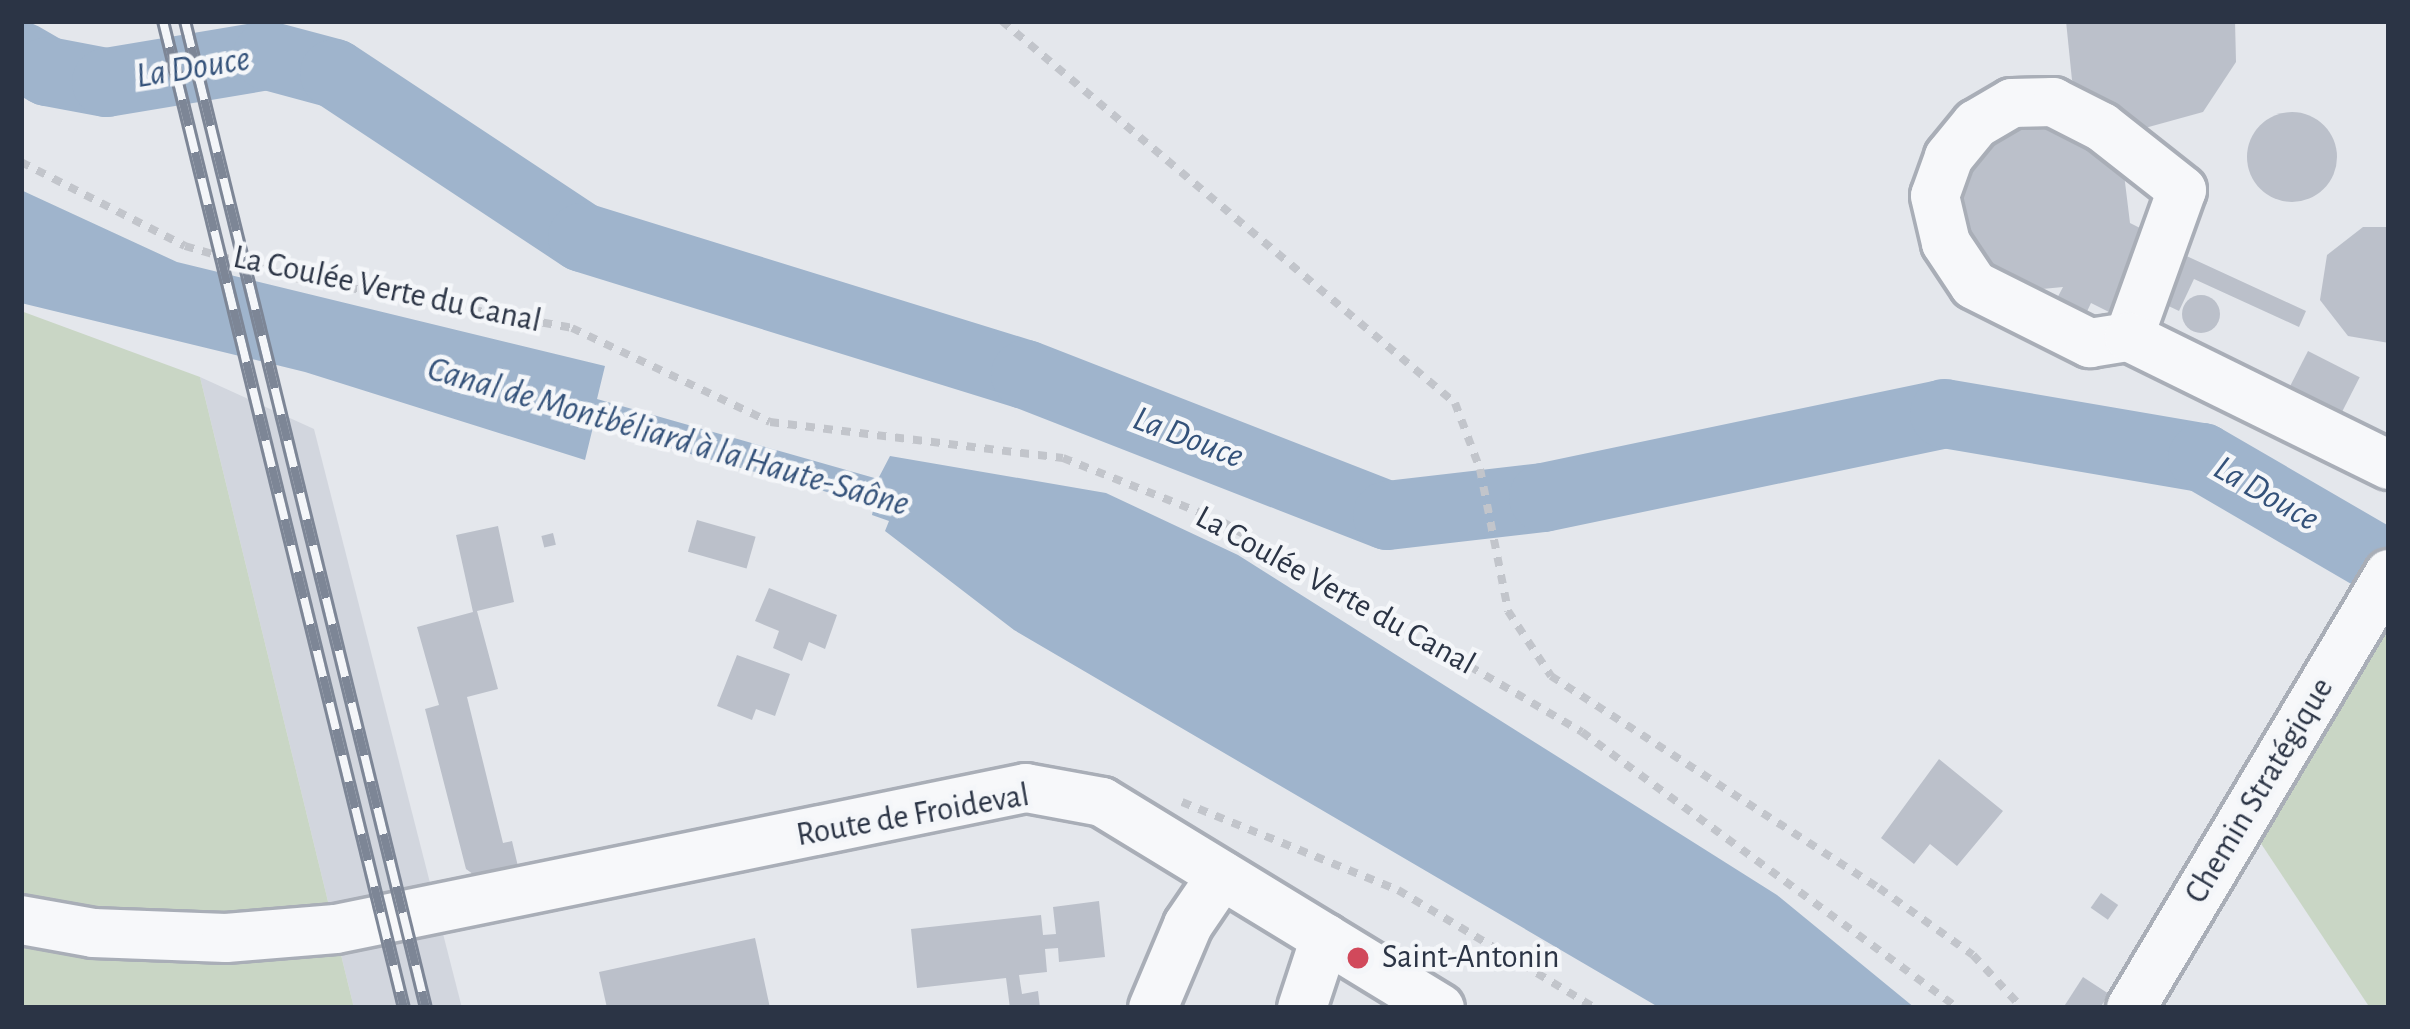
<!DOCTYPE html>
<meta charset="utf-8">
<style>
body{margin:0}
#map{position:relative;width:2410px;height:1029px;overflow:hidden;background:#e4e7ec;font-family:"Alegreya Sans",sans-serif}
div>[style]{position:absolute}
[style*='--x']{left:calc(var(--x)*1px);top:calc(var(--y)*1px);width:calc(var(--w)*1px);rotate:calc(var(--a)*1deg)}
.built>*{inset:0;background:#d2d6de}
.green>*{inset:0;background:#c9d6c5}
.water>*{inset:0;background:#9fb4cc}
.river>*{height:69px;margin:-34.5px;padding:0 34.5px;transform-origin:34.5px;border-radius:34.5px;background:#9fb4cc}
.building>*{inset:0;background:#bbc0ca;transform-origin:0 0}
.round{border-radius:50%}
.path>*{height:8px;margin-top:-4px;transform-origin:0;background:repeating-linear-gradient(90deg,#c2c5cb 0 9px,transparent 0 18px)}
.roads{filter:drop-shadow(3px 0 #a9aeb7) drop-shadow(-3px 0 #a9aeb7) drop-shadow(0 3px #a9aeb7) drop-shadow(0 -3px #a9aeb7)}
.minor>*{height:48px;margin:-24px;padding:0 24px;transform-origin:24px;border-radius:24px;background:#f7f8fa}
.rail>*{height:14px;margin-top:-7px;transform-origin:0;background:repeating-linear-gradient(90deg,#f4f6f9 0 27px,#7d8696 0 54px);box-sizing:border-box;border-block:3px solid #7d8696}
.dots>*{width:33px;height:33px;translate:-50% -50%;box-sizing:border-box;border:6px solid #f4f6f9;border-radius:50%}
span{translate:-50% -50%;white-space:nowrap;text-align:center;line-height:1.15;-webkit-text-stroke:9px #f4f6f9;paint-order:stroke}
.street-label{font-size:33px;color:#2b3445}
.poi-label{font-size:33px;color:#2b3445}
.left{translate:0 -50%;text-align:left}
.water-label{font-size:36px;color:#34527a;font-style:italic}
.frame{position:absolute;inset:0;border:24px solid #2b3445;pointer-events:none}
</style>
<div id="map">
<div class="built">
<div style="clip-path:polygon(200px 377px,314px 429px,462px 1008px,354px 1008px)"></div>
</div>
<div class="green">
<div style="clip-path:polygon(21px 311px,200px 377px,354px 1008px,21px 1008px)"></div>
<div style="clip-path:polygon(2389px 609px,2389px 1008px,2370px 1008px,2252px 830px)"></div>
</div>
<div class="water">
<div style="clip-path:polygon(21px 190px,177px 262px,605px 366px,597px 399px,878px 479px,890px 456px,1106px 493px,1238px 555px,1777px 895px,1915px 1008px,1660px 1008px,1014px 630px,885px 531px,889px 521px,872px 515px,874px 505px,593px 427px,585px 460px,305px 372px,21px 303px)"></div>
</div>
<div class="river">
<div style="--x:21;--y:56;--w:30;--a:30"></div>
<div style="--x:47;--y:71;--w:60;--a:10.6"></div>
<div style="--x:106;--y:82;--w:163;--a:-9.5"></div>
<div style="--x:267;--y:55;--w:69;--a:15"></div>
<div style="--x:334;--y:73;--w:297;--a:33.5"></div>
<div style="--x:582;--y:237;--w:464;--a:17.2"></div>
<div style="--x:1025;--y:374;--w:388;--a:21.3"></div>
<div style="--x:1387;--y:515;--w:157;--a:-6.6"></div>
<div style="--x:1543;--y:497;--w:410;--a:-11.8"></div>
<div style="--x:1944;--y:413;--w:262;--a:9.7"></div>
<div style="--x:2202;--y:457;--w:216;--a:30.2"></div>
</div>
<div class="building">
<div style="clip-path:polygon(2066px 21px,2235px 21px,2236px 62px,2203px 112px,2145px 128px,2091px 104px,2072px 80px)"></div>
<div class="round" style="left:2247px;top:112px;width:90px;height:90px"></div>
<div style="clip-path:polygon(2061px 118px,2124px 174px,2130px 223px,2148px 232px,2109px 312px,2091px 303px,2083px 320px,2053px 306px,2063px 287px,2032px 290px,1977px 265px,1953px 205px,1986px 133px)"></div>
<div style="clip-path:polygon(2363px 227px,2389px 227px,2389px 343px,2348px 336px,2320px 300px,2327px 255px)"></div>
<div style="clip-path:polygon(2180px 253px,2306px 311px,2299px 327px,2194px 279px,2179px 311px,2158px 301px)"></div>
<div class="round" style="left:2182px;top:295px;width:38px;height:38px"></div>
<div style="left:2308px;top:351px;width:58px;height:48px;rotate:27deg"></div>
<div style="left:697px;top:520px;width:61px;height:33px;rotate:16deg"></div>
<div style="clip-path:polygon(498px 526px,514px 602px,477px 611px,498px 689px,467px 697px,503px 843px,512px 841px,520px 875px,485px 883px,466px 869px,425px 709px,439px 705px,417px 627px,473px 612px,456px 535px)"></div>
<div style="left:553px;top:533px;width:12px;height:12px;rotate:76deg"></div>
<div style="clip-path:polygon(769px 588px,837px 615px,825px 649px,809px 642px,802px 661px,773px 648px,779px 631px,755px 621px)"></div>
<div style="clip-path:polygon(737px 655px,790px 674px,775px 716px,756px 709px,752px 720px,717px 706px)"></div>
<div style="clip-path:polygon(1939px 759px,2003px 811px,1957px 866px,1930px 844px,1914px 864px,1881px 838px)"></div>
<div style="left:2101px;top:893px;width:21px;height:18px;rotate:35deg"></div>
<div style="clip-path:polygon(1099px 901px,1105px 957px,1059px 962px,1058px 948px,1045px 949px,1047px 972px,1019px 975px,1022px 994px,1038px 991px,1040px 1008px,1010px 1008px,1006px 978px,917px 988px,911px 929px,1041px 915px,1043px 935px,1056px 934px,1053px 907px)"></div>
<div style="clip-path:polygon(755px 938px,770px 1008px,607px 1008px,599px 972px)"></div>
<div style="clip-path:polygon(2083px 977px,2109px 994px,2100px 1008px,2063px 1008px)"></div>
</div>
<div class="path">
<div style="--x:1002;--y:21;--w:593;--a:40.14"></div>
<div style="--x:1455;--y:403;--w:71;--a:69.3"></div>
<div style="--x:1480;--y:469;--w:145;--a:78.8"></div>
<div style="--x:1508;--y:611;--w:78;--a:56.5"></div>
<div style="--x:1551;--y:676;--w:391;--a:32.9"></div>
<div style="--x:1879;--y:888;--w:115;--a:35.5"></div>
<div style="--x:1973;--y:955;--w:72;--a:47.2"></div>
<div style="--x:21;--y:162;--w:184;--a:27.1"></div>
<div style="--x:185;--y:246;--w:115;--a:16.2"></div>
<div style="--x:295;--y:278;--w:281;--a:10.2"></div>
<div style="--x:572;--y:328;--w:219;--a:25.4"></div>
<div style="--x:770;--y:422;--w:295;--a:7"></div>
<div style="--x:1063;--y:458;--w:170;--a:21.7"></div>
<div style="--x:1221;--y:521;--w:418;--a:30.3"></div>
<div style="--x:1582;--y:732;--w:466;--a:36.3"></div>
<div style="--x:1182;--y:802;--w:233;--a:22.2"></div>
<div style="--x:1398;--y:890;--w:230;--a:30.9"></div>
</div>
<div class="roads">
<div class="minor">
<div style="--x:2129;--y:337;--w:156;--a:-70.2"></div>
<div style="--x:2182;--y:190;--w:102;--a:-141.8"></div>
<div style="--x:2102;--y:127;--w:55;--a:-153"></div>
<div style="--x:2053;--y:102;--w:41;--a:178.6"></div>
<div style="--x:2012;--y:103;--w:42;--a:149.7"></div>
<div style="--x:1976;--y:124;--w:43;--a:129.3"></div>
<div style="--x:1949;--y:157;--w:41;--a:109.7"></div>
<div style="--x:1935;--y:196;--w:48;--a:76.8"></div>
<div style="--x:1946;--y:243;--w:50;--a:56.3"></div>
<div style="--x:1974;--y:285;--w:130;--a:26.6"></div>
<div style="--x:2090;--y:343;--w:39;--a:-9"></div>
<div style="--x:2129;--y:337;--w:290;--a:26.2"></div>
<div style="--x:21;--y:920;--w:73;--a:10.2"></div>
<div style="--x:93;--y:933;--w:133;--a:2.2"></div>
<div style="--x:226;--y:938;--w:110;--a:-4.7"></div>
<div style="--x:336;--y:929;--w:704;--a:-11.55"></div>
<div style="--x:1026;--y:788;--w:77;--a:10.4"></div>
<div style="--x:1102;--y:802;--w:396;--a:31.4"></div>
<div style="--x:1153;--y:1008;--w:90;--a:-67.1"></div>
<div style="--x:1188;--y:925;--w:60;--a:-55.8"></div>
<div style="--x:1302;--y:1008;--w:74;--a:-71.8"></div>
<div style="--x:2131;--y:1008;--w:505;--a:-59.27"></div>
</div>
</div>
<div class="rail">
<div style="--x:163;--y:21;--w:1016;--a:76.28"></div>
<div style="--x:185;--y:21;--w:1016;--a:76.28"></div>
</div>
<div class="dots">
<div style="left:1358px;top:958px;background:#d1495b"></div>
</div>
<div class="street-label">
<span style="left:387px;top:290px;rotate:12deg">La Coulée Verte du Canal</span>
<span style="left:1335px;top:591px;rotate:29deg">La Coulée Verte du Canal</span>
<span style="left:2260px;top:791px;rotate:-59deg">Chemin Stratégique</span>
<span style="left:913px;top:816px;rotate:-10deg">Route de Froideval</span>
</div>
<div class="poi-label">
<span class="left" style="left:1382px;top:958px">Saint-Antonin</span>
</div>
<div class="water-label">
<span style="left:193px;top:68px;rotate:-9deg">La Douce</span>
<span style="left:668px;top:437px;rotate:16deg">Canal de Montbéliard à la Haute-Saône</span>
<span style="left:1188px;top:438px;rotate:21deg">La Douce</span>
<span style="left:2266px;top:494px;rotate:30deg">La Douce</span>
</div>
<div class="frame"></div>
</div>
